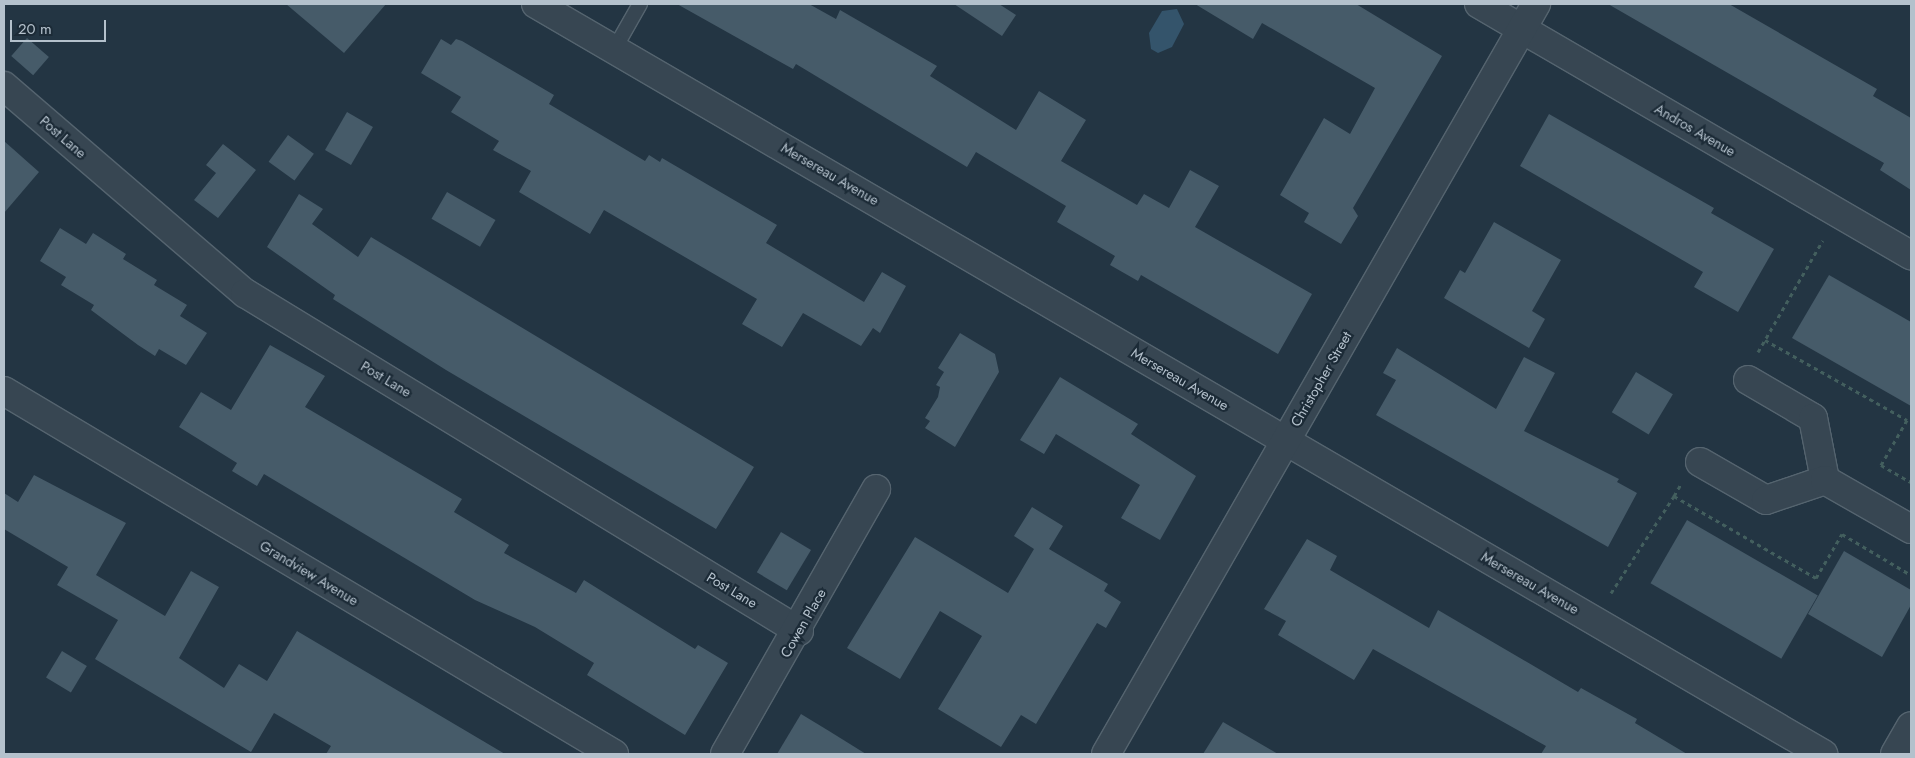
<!DOCTYPE html>
<style>
body{margin:0}
#map{position:relative;width:1915px;height:758px;overflow:hidden;background:#233543;font-family:Jost,sans-serif}
div>[style]{position:absolute}
[style*='--x']{left:calc(var(--x)*1px);top:calc(var(--y)*1px);width:calc(var(--w)*1px);rotate:calc(var(--a)*1deg)}
.water>*{inset:0;background:#34546b}
.building>*{inset:0;background:#465b69;transform-origin:0 0}
.path>*{height:3px;margin-top:-1.5px;transform-origin:0;background:repeating-linear-gradient(90deg,#435f5e 0 4px,transparent 0 8px)}
.roads{filter:drop-shadow(1px 0 #55646f) drop-shadow(-1px 0 #55646f) drop-shadow(0 1px #55646f) drop-shadow(0 -1px #55646f)}
.service>*{height:14px;margin:-7px;padding:0 7px;transform-origin:7px;border-radius:7px;background:#374652}
.minor>*{height:28px;margin:-14px;padding:0 14px;transform-origin:14px;border-radius:14px;background:#374652}
span{translate:-50% -50%;white-space:nowrap;text-align:center;line-height:1.15;-webkit-text-stroke:4.5px #1c2b37;paint-order:stroke}
.street-label{font-size:14px;color:#b4c1cc}
.frame{position:absolute;inset:0;border:5px solid #b4c1cc;pointer-events:none}
.scale{position:absolute;left:10px;top:20px;width:96px;height:22px;box-sizing:border-box;border:2px solid #b4c1cc;border-top:0;padding-left:6px;font-size:15px;line-height:18px;white-space:nowrap;color:#b4c1cc;-webkit-text-stroke:4px #1c2b37;paint-order:stroke}
</style>
<div id="map">
<div class="water">
<div style="clip-path:polygon(1177px 9px,1184px 24px,1172px 47px,1158px 53px,1151px 49px,1149px 33px,1162px 11px)"></div>
</div>
<div class="building">
<div style="clip-path:polygon(286px 4px,386px 4px,344px 53px)"></div>
<div style="clip-path:polygon(677px 4px,809px 4px,836px 19px,840px 10px,937px 66px,930px 76px,1016px 130px,1039px 91px,1086px 120px,1061px 161px,1137px 205px,1144px 194px,1169px 208px,1190px 170px,1219px 186px,1195px 227px,1312px 294px,1278px 354px,1141px 275px,1138px 281px,1110px 265px,1115px 256px,1057px 222px,1066px 206px,976px 152px,967px 167px,796px 64px,793px 69px)"></div>
<div style="clip-path:polygon(954px 4px,999px 4px,1016px 15px,1002px 36px)"></div>
<div style="clip-path:polygon(1195px 4px,1356px 4px,1442px 56px,1353px 208px,1358px 216px,1341px 244px,1304px 222px,1309px 213px,1280px 195px,1324px 118px,1350px 134px,1375px 88px,1262px 23px,1253px 39px)"></div>
<div style="clip-path:polygon(1608px 4px,1729px 4px,1877px 89px,1873px 96px,1911px 118px,1911px 190px,1880px 170px,1884px 163px)"></div>
<div style="left:27px;top:38px;width:29px;height:24px;rotate:41deg"></div>
<div style="clip-path:polygon(441px 39px,451px 45px,456px 39px,462px 41px,554px 95px,549px 104px,645px 161px,649px 155px,660px 162px,662px 158px,777px 225px,766px 243px,864px 302px,882px 272px,906px 286px,880px 333px,873px 328px,861px 346px,803px 313px,782px 347px,742px 324px,757px 299px,604px 210px,590px 234px,519px 192px,531px 171px,493px 150px,499px 141px,451px 112px,461px 97px,421px 73px)"></div>
<div style="left:347px;top:112px;width:30px;height:44px;rotate:30deg"></div>
<div style="clip-path:polygon(1549px 114px,1714px 208px,1711px 213px,1774px 249px,1738px 312px,1694px 287px,1703px 272px,1520px 166px)"></div>
<div style="left:288px;top:135px;width:32px;height:33px;rotate:36deg"></div>
<div style="clip-path:polygon(4px 141px,39px 172px,4px 213px)"></div>
<div style="clip-path:polygon(223px 144px,256px 170px,218px 218px,194px 200px,216px 173px,206px 165px)"></div>
<div style="left:447px;top:192px;width:56px;height:31px;rotate:30deg"></div>
<div style="clip-path:polygon(299px 194px,323px 209px,312px 224px,358px 257px,371px 237px,754px 467px,716px 529px,446px 370px,333px 299px,335px 295px,267px 247px)"></div>
<div style="clip-path:polygon(1494px 222px,1561px 260px,1532px 311px,1545px 319px,1529px 348px,1444px 298px,1460px 270px,1465px 273px)"></div>
<div style="clip-path:polygon(60px 228px,86px 244px,93px 233px,126px 254px,123px 259px,157px 280px,154px 285px,187px 305px,180px 316px,207px 333px,186px 365px,159px 349px,155px 356px,138px 345px,91px 310px,94px 305px,61px 285px,66px 277px,40px 261px)"></div>
<div style="clip-path:polygon(1829px 275px,1911px 322px,1911px 406px,1792px 338px)"></div>
<div style="clip-path:polygon(960px 333px,995px 354px,999px 372px,955px 447px,925px 428px,930px 421px,925px 418px,938px 397px,940px 387px,936px 385px,944px 372px,938px 368px)"></div>
<div style="clip-path:polygon(270px 345px,325px 376px,305px 407px,462px 499px,454px 512px,509px 545px,504px 553px,576px 593px,584px 580px,695px 649px,698px 645px,728px 663px,685px 735px,587px 675px,594px 663px,535px 627px,475px 600px,264px 474px,257px 486px,232px 471px,237px 463px,179px 427px,201px 392px,231px 410px)"></div>
<div style="clip-path:polygon(1397px 348px,1496px 409px,1524px 357px,1555px 373px,1524px 431px,1619px 479px,1617px 482px,1637px 493px,1608px 547px,1376px 415px,1396px 380px,1383px 373px)"></div>
<div style="left:1636px;top:372px;width:43px;height:47px;rotate:31deg"></div>
<div style="clip-path:polygon(1060px 377px,1138px 424px,1131px 434px,1196px 476px,1160px 540px,1121px 518px,1140px 485px,1056px 434px,1044px 454px,1020px 440px)"></div>
<div style="clip-path:polygon(34px 475px,126px 523px,96px 575px,165px 616px,191px 571px,219px 587px,179px 658px,224px 688px,239px 664px,267px 681px,297px 631px,505px 754px,326px 754px,331px 746px,274px 713px,251px 752px,95px 659px,118px 620px,57px 585px,68px 567px,4px 529px,4px 493px,18px 502px)"></div>
<div style="clip-path:polygon(1032px 507px,1063px 526px,1049px 549px,1108px 584px,1104px 591px,1121px 602px,1106px 628px,1097px 623px,1036px 724px,1021px 715px,1001px 747px,938px 709px,982px 636px,940px 611px,900px 679px,847px 648px,915px 537px,1008px 593px,1034px 549px,1014px 536px)"></div>
<div style="left:1687px;top:520px;width:151px;height:73px;rotate:30deg"></div>
<div style="left:781px;top:532px;width:35px;height:47px;rotate:31deg"></div>
<div style="clip-path:polygon(1307px 539px,1337px 556px,1330px 570px,1429px 628px,1438px 610px,1578px 692px,1581px 688px,1637px 719px,1635px 723px,1687px 754px,1541px 754px,1546px 746px,1373px 649px,1354px 680px,1278px 635px,1286px 621px,1264px 609px)"></div>
<div style="clip-path:polygon(1844px 551px,1911px 590px,1911px 605px,1882px 657px,1808px 614px)"></div>
<div style="left:62px;top:651px;width:29px;height:31px;rotate:31deg"></div>
<div style="clip-path:polygon(801px 714px,829px 731px,866px 754px,777px 754px)"></div>
<div style="clip-path:polygon(1223px 722px,1278px 754px,1203px 754px)"></div>
</div>
<div class="path">
<div style="--x:1765;--y:340;--w:163;--a:29.4"></div>
<div style="--x:1907;--y:420;--w:52;--a:120"></div>
<div style="--x:1881;--y:465;--w:34;--a:30"></div>
<div style="--x:1758;--y:352;--w:129;--a:-59.9"></div>
<div style="--x:1674;--y:496;--w:14;--a:-60"></div>
<div style="--x:1611;--y:593;--w:116;--a:-57"></div>
<div style="--x:1674;--y:496;--w:164;--a:30"></div>
<div style="--x:1816;--y:578;--w:51;--a:-59.4"></div>
<div style="--x:1842;--y:534;--w:80;--a:30.7"></div>
</div>
<div class="roads">
<div class="service">
<div style="--x:615;--y:48;--w:51;--a:-60.4"></div>
</div>
<div class="minor">
<div style="--x:536;--y:4;--w:1490;--a:30.23"></div>
<div style="--x:1479;--y:4;--w:500;--a:30.2"></div>
<div style="--x:4;--y:86;--w:318;--a:40.7"></div>
<div style="--x:245;--y:293;--w:649;--a:31.39"></div>
<div style="--x:1748;--y:380;--w:75;--a:30.3"></div>
<div style="--x:1813;--y:418;--w:63;--a:79"></div>
<div style="--x:4;--y:391;--w:710;--a:30.76"></div>
<div style="--x:1700;--y:462;--w:76;--a:29.9"></div>
<div style="--x:1766;--y:500;--w:62;--a:-18.7"></div>
<div style="--x:1825;--y:480;--w:99;--a:29.7"></div>
<div style="--x:725;--y:754;--w:305;--a:-60.3"></div>
<div style="--x:1106;--y:754;--w:865;--a:-60.17"></div>
<div style="--x:1895;--y:754;--w:32;--a:-60"></div>
</div>
</div>
<div class="street-label">
<span style="left:1695px;top:130px;rotate:30deg">Andros Avenue</span>
<span style="left:63px;top:137px;rotate:41deg">Post Lane</span>
<span style="left:830px;top:174px;rotate:30deg">Mersereau Avenue</span>
<span style="left:386px;top:379px;rotate:31deg">Post Lane</span>
<span style="left:1180px;top:379px;rotate:30deg">Mersereau Avenue</span>
<span style="left:1321px;top:379px;rotate:-60deg">Christopher Street</span>
<span style="left:309px;top:573px;rotate:31deg">Grandview Avenue</span>
<span style="left:1530px;top:583px;rotate:30deg">Mersereau Avenue</span>
<span style="left:732px;top:590px;rotate:31deg">Post Lane</span>
<span style="left:803px;top:623px;rotate:-60deg">Cowen Place</span>
</div>
<div class="frame"></div>
<div class="scale">20 m</div>
</div>
